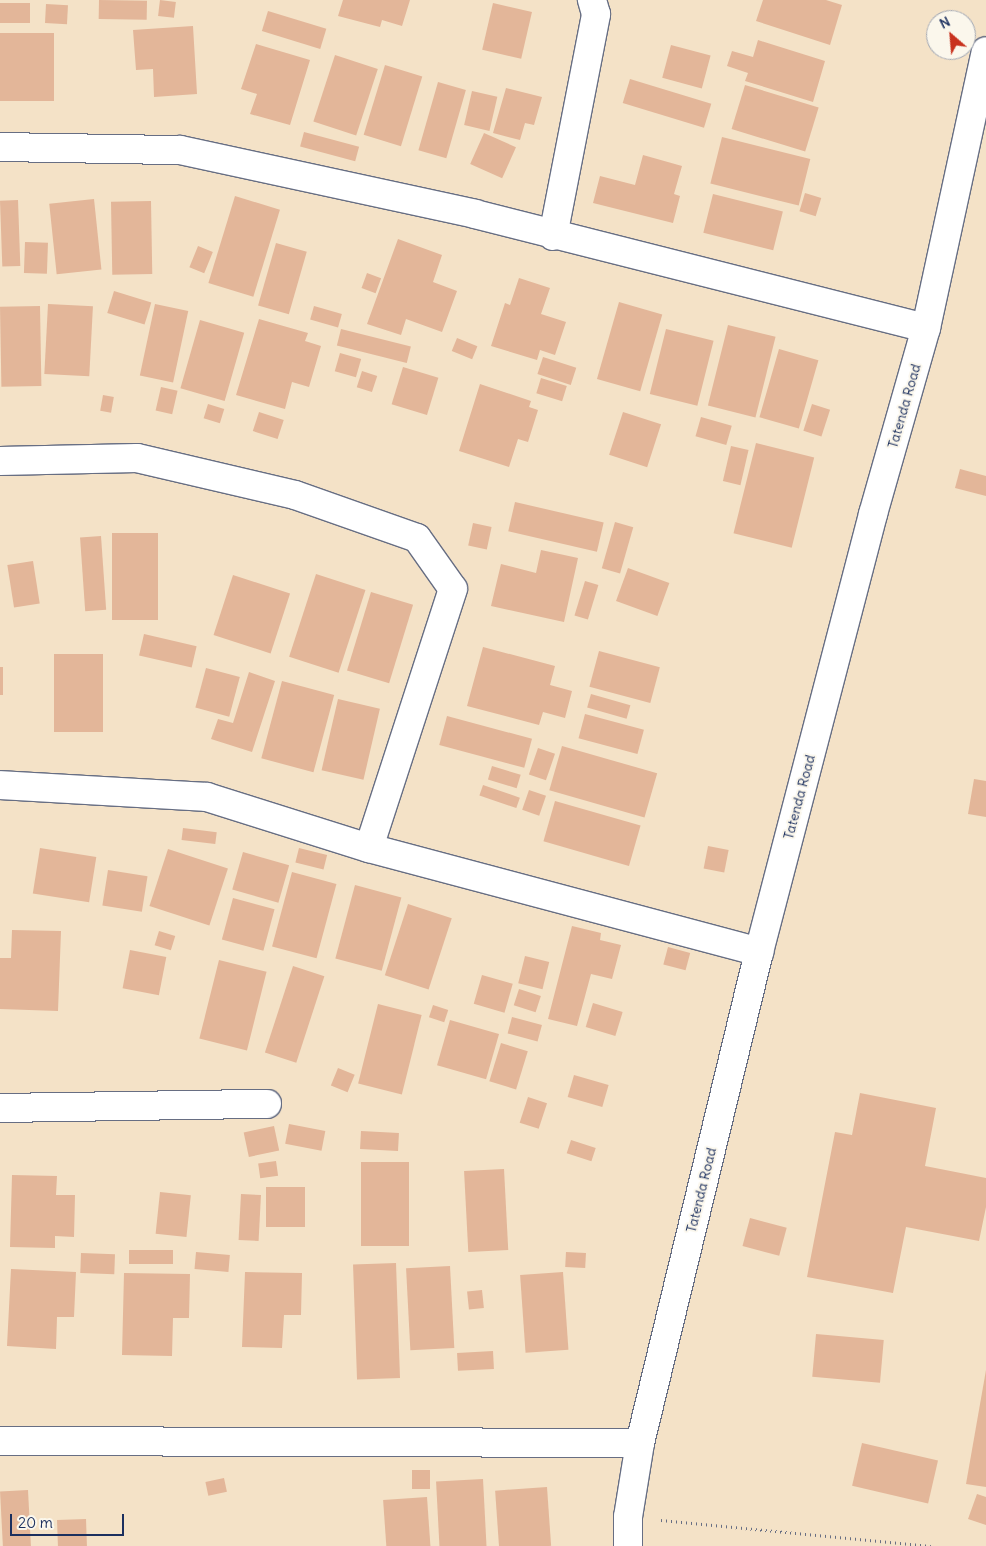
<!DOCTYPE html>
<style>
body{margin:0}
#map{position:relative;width:986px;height:1546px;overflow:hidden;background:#f4e2c7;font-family:Delius,sans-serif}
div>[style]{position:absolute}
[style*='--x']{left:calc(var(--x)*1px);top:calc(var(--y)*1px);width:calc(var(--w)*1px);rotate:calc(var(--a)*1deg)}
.building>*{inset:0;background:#e3b699;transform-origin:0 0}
.path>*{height:3px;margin-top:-1.5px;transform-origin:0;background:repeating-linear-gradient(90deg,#676e83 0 1px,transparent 0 5px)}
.roads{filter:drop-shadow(1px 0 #676e83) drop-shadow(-1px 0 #676e83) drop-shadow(0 1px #676e83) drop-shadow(0 -1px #676e83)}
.minor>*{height:28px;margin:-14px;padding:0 14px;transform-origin:14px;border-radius:14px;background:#fff}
.tertiary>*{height:28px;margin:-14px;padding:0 14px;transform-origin:14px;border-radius:14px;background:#fff}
span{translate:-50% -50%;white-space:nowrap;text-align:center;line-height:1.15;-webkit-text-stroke:4px #fbf7ec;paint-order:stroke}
.street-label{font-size:14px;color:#1b2f5e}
.north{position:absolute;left:926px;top:10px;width:50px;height:50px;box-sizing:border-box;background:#fbf7ec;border:1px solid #a1a7b3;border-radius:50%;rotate:333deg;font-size:14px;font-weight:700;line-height:20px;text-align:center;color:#1b2f5e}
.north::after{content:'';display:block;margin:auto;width:18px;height:22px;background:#c8321e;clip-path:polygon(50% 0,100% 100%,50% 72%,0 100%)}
.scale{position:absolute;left:10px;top:1514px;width:114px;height:22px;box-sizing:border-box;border:2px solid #1b2f5e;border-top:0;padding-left:6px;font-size:15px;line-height:18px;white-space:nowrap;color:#1b2f5e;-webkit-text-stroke:4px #fbf7ec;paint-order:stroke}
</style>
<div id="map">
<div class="building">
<div style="left:99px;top:0;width:48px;height:19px;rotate:1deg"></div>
<div style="left:160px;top:0;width:16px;height:16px;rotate:7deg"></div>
<div style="clip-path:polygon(343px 0,410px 0,402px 26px,382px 20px,380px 27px,338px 16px)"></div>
<div style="clip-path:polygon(763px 0,826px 0,842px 5px,830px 45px,756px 21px)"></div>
<div style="left:0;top:3px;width:30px;height:20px"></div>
<div style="left:493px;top:3px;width:40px;height:48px;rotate:13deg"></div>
<div style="left:46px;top:4px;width:22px;height:19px;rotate:3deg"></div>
<div style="left:268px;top:11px;width:61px;height:21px;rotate:17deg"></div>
<div style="clip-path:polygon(193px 26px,197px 94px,154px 97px,153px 69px,136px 70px,133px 30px)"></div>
<div style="left:0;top:33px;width:54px;height:68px"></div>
<div style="clip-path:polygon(758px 40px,825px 61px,813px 102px,745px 81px,748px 73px,727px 66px,732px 51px,753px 57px)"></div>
<div style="clip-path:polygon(256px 44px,310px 60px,290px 125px,250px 114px,257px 94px,241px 89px)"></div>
<div style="left:671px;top:45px;width:41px;height:34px;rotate:15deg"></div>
<div style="left:335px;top:55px;width:45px;height:70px;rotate:18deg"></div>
<div style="left:385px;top:65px;width:39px;height:73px;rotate:17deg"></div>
<div style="left:630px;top:79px;width:85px;height:25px;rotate:17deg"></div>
<div style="left:438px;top:82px;width:29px;height:71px;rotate:16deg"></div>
<div style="left:745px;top:85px;width:77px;height:46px;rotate:17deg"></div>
<div style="clip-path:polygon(506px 88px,542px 97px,534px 125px,525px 123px,520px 140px,493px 133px)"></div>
<div style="left:472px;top:91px;width:26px;height:35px;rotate:13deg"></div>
<div style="left:304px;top:132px;width:57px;height:15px;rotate:15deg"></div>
<div style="left:484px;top:133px;width:35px;height:34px;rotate:24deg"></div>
<div style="left:722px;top:137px;width:91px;height:48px;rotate:14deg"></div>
<div style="clip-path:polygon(643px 155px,682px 166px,674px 194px,680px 196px,673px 223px,593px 203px,600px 176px,635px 185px)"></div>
<div style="left:805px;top:193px;width:17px;height:19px;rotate:17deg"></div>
<div style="left:713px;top:194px;width:72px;height:40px;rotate:14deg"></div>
<div style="left:235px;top:196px;width:47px;height:91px;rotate:17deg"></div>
<div style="left:94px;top:199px;width:71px;height:45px;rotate:84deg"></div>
<div style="left:18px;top:200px;width:66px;height:18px;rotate:88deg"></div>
<div style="left:151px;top:201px;width:73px;height:40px;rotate:89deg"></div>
<div style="clip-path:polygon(398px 239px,442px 255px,433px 282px,457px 291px,442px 332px,406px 319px,401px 335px,367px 324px)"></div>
<div style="left:25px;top:242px;width:23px;height:31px;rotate:2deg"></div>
<div style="left:276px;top:243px;width:32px;height:65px;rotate:16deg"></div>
<div style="left:198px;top:246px;width:16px;height:23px;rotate:22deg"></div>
<div style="left:367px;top:273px;width:15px;height:16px;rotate:20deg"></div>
<div style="clip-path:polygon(519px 278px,550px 288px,541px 314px,566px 322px,555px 355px,540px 350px,537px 360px,491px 346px,505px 303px,510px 305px)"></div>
<div style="left:114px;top:291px;width:39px;height:23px;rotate:17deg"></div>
<div style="left:619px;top:302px;width:45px;height:80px;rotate:16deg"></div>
<div style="left:48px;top:304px;width:45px;height:70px;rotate:3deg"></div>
<div style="left:155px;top:304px;width:34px;height:73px;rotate:12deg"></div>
<div style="left:40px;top:306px;width:80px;height:40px;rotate:89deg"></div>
<div style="left:314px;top:306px;width:29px;height:14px;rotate:16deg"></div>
<div style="clip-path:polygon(259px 319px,308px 333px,305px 341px,321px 346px,309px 387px,292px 382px,285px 409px,236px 395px)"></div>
<div style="left:200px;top:320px;width:46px;height:71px;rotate:16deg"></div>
<div style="left:728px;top:325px;width:49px;height:83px;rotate:14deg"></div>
<div style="left:341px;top:329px;width:72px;height:17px;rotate:14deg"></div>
<div style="left:666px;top:329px;width:49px;height:67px;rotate:14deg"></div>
<div style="left:457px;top:338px;width:22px;height:14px;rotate:22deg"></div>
<div style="left:779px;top:349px;width:41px;height:71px;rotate:16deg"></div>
<div style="left:340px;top:353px;width:22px;height:19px;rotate:16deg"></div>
<div style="left:543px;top:357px;width:35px;height:18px;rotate:18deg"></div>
<div style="left:403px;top:367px;width:37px;height:39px;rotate:17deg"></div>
<div style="left:362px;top:371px;width:16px;height:17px;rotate:18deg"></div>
<div style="left:541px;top:378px;width:27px;height:16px;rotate:17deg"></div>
<div style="clip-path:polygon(480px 384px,531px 401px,529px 407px,538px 410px,528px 442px,518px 439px,509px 467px,459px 451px)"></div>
<div style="left:161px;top:387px;width:17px;height:24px;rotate:13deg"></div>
<div style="left:103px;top:395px;width:11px;height:16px;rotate:10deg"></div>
<div style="left:208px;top:404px;width:17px;height:15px;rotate:17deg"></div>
<div style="left:812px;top:404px;width:19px;height:28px;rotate:18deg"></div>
<div style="left:259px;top:412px;width:26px;height:20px;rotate:18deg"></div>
<div style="left:623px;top:412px;width:40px;height:45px;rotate:18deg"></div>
<div style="left:701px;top:417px;width:32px;height:20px;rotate:16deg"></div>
<div style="left:756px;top:443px;width:60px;height:93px;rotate:14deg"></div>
<div style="left:731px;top:446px;width:18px;height:36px;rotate:13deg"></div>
<div style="clip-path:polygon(960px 469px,986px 476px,986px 496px,955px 488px)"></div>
<div style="left:515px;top:502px;width:91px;height:30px;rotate:13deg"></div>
<div style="left:615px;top:522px;width:19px;height:48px;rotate:16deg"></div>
<div style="left:473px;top:523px;width:19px;height:23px;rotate:12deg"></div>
<div style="left:112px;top:533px;width:46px;height:87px"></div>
<div style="left:101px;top:536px;width:74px;height:21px;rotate:86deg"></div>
<div style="clip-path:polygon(541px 550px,578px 558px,564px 622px,491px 606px,501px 564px,536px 573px)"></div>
<div style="left:33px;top:561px;width:43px;height:26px;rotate:81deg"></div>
<div style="left:628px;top:568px;width:44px;height:35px;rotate:20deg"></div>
<div style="left:316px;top:574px;width:52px;height:87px;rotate:18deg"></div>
<div style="left:233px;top:575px;width:60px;height:63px;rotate:18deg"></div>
<div style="left:585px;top:581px;width:14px;height:36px;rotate:17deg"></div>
<div style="left:371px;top:592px;width:44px;height:82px;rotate:17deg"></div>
<div style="left:144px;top:634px;width:54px;height:22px;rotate:13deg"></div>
<div style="clip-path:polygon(483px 647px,555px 666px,550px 685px,572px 691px,565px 718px,543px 712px,539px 725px,467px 706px)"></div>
<div style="left:599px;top:651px;width:63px;height:37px;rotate:15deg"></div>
<div style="left:54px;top:654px;width:49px;height:78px"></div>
<div style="left:0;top:667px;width:3px;height:28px"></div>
<div style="left:206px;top:668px;width:35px;height:41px;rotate:15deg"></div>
<div style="clip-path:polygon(249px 672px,275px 681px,252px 752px,211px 739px,218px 719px,233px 723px)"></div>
<div style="left:282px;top:681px;width:54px;height:80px;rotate:15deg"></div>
<div style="left:591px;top:694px;width:41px;height:14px;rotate:16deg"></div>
<div style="left:338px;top:699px;width:43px;height:73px;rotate:13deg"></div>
<div style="left:585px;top:714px;width:61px;height:25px;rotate:15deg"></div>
<div style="left:447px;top:716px;width:88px;height:30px;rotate:15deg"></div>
<div style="left:562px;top:746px;width:99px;height:46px;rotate:16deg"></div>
<div style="left:538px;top:748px;width:18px;height:28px;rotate:19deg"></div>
<div style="left:492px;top:766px;width:30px;height:14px;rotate:17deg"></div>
<div style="clip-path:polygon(974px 779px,986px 781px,986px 817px,968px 814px)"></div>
<div style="left:483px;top:785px;width:39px;height:11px;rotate:19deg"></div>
<div style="left:529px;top:790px;width:18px;height:21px;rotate:19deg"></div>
<div style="left:555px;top:801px;width:89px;height:42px;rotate:16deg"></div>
<div style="left:183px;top:828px;width:34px;height:12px;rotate:7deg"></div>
<div style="left:708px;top:846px;width:21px;height:23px;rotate:11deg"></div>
<div style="left:40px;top:848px;width:57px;height:46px;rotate:9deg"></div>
<div style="left:299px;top:848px;width:29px;height:15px;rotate:14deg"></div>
<div style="left:168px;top:849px;width:63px;height:60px;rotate:18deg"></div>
<div style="left:243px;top:852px;width:48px;height:39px;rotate:16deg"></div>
<div style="left:108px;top:870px;width:40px;height:36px;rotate:9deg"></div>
<div style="left:292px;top:872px;width:46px;height:77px;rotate:15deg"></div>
<div style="left:355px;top:885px;width:48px;height:76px;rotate:15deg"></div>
<div style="left:233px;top:898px;width:43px;height:43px;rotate:15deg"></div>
<div style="left:408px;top:904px;width:46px;height:75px;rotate:18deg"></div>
<div style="clip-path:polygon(572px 926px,601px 933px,600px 940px,621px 945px,612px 979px,591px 974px,577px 1026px,548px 1019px)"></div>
<div style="clip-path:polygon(12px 930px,61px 931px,58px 1011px,0 1009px,0 958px,11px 958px)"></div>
<div style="left:159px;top:931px;width:17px;height:15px;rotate:17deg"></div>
<div style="left:668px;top:947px;width:23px;height:18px;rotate:15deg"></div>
<div style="left:130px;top:950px;width:37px;height:39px;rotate:11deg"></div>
<div style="left:525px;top:956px;width:25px;height:28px;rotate:14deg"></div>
<div style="left:219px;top:960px;width:49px;height:81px;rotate:14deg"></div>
<div style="left:293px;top:966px;width:33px;height:91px;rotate:18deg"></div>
<div style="left:482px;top:975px;width:32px;height:30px;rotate:16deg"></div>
<div style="left:519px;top:989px;width:23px;height:17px;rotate:18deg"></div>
<div style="left:593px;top:1003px;width:31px;height:25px;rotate:17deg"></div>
<div style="left:378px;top:1004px;width:45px;height:82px;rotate:14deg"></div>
<div style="left:433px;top:1005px;width:16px;height:13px;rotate:18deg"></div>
<div style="left:512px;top:1017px;width:31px;height:17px;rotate:15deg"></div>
<div style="left:450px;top:1020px;width:51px;height:47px;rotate:16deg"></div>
<div style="left:501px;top:1043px;width:28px;height:40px;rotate:17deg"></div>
<div style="left:338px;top:1068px;width:18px;height:19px;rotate:22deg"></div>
<div style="left:574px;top:1075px;width:36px;height:23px;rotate:16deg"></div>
<div style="clip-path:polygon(860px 1093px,936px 1108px,925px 1166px,986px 1178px,986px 1207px,979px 1241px,906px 1227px,893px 1293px,807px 1277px,835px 1132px,852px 1135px)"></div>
<div style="left:528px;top:1097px;width:20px;height:27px;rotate:18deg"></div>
<div style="left:289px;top:1124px;width:37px;height:20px;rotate:11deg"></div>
<div style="left:274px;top:1126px;width:25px;height:31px;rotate:78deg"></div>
<div style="left:361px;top:1131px;width:38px;height:18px;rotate:3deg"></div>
<div style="left:571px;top:1140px;width:26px;height:14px;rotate:18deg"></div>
<div style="left:276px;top:1161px;width:15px;height:18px;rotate:82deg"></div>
<div style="left:361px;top:1162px;width:48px;height:84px"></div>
<div style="left:504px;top:1169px;width:81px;height:40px;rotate:87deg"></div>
<div style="clip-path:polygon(12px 1175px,57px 1176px,56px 1195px,75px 1195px,74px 1237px,55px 1236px,55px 1248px,10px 1247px)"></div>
<div style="left:266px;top:1187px;width:39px;height:40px"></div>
<div style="left:160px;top:1192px;width:31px;height:42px;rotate:6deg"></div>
<div style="left:241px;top:1194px;width:20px;height:46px;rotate:3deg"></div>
<div style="left:750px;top:1218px;width:38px;height:29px;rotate:15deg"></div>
<div style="left:129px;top:1250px;width:44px;height:14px"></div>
<div style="left:196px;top:1252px;width:34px;height:17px;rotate:5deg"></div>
<div style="left:566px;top:1252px;width:20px;height:15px;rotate:3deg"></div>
<div style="left:81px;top:1253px;width:34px;height:20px;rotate:2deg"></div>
<div style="left:396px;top:1263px;width:115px;height:43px;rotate:88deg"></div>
<div style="left:450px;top:1266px;width:82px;height:44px;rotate:87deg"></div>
<div style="clip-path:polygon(11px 1269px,76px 1272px,74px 1317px,57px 1317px,56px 1349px,7px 1346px)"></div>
<div style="clip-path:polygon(245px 1272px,302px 1273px,301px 1315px,284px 1315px,282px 1348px,242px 1347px)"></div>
<div style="left:563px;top:1272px;width:78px;height:43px;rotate:86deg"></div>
<div style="clip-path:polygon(124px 1273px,190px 1274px,189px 1318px,173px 1318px,172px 1356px,122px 1355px)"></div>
<div style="left:482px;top:1290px;width:18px;height:15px;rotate:84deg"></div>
<div style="left:816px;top:1334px;width:68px;height:43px;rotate:5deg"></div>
<div style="left:493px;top:1351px;width:18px;height:36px;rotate:87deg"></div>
<div style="clip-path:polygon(986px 1370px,986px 1487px,966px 1484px)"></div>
<div style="left:862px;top:1443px;width:78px;height:44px;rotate:13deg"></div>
<div style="left:430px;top:1470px;width:19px;height:18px;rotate:90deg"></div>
<div style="left:224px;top:1478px;width:14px;height:19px;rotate:78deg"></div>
<div style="left:483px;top:1479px;width:67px;height:47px;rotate:87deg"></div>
<div style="left:547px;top:1487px;width:59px;height:52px;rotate:86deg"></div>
<div style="left:28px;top:1490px;width:56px;height:28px;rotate:87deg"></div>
<div style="clip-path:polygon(977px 1494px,986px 1497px,986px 1525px,968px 1519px)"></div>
<div style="left:427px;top:1497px;width:49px;height:44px;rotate:86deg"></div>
<div style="left:86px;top:1519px;width:27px;height:29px;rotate:88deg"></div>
</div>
<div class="path">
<div style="--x:661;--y:1520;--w:271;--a:5.5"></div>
</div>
<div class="roads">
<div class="minor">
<div style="--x:0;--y:147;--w:180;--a:1"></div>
<div style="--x:180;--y:150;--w:302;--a:12.2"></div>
<div style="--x:475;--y:214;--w:465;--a:14.2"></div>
<div style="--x:553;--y:236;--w:226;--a:-79"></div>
<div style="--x:596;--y:14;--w:15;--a:-106"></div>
<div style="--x:0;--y:461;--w:137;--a:-1.3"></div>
<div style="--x:137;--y:458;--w:162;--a:13.2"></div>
<div style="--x:295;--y:495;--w:129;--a:19.4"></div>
<div style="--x:417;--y:538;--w:62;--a:54.8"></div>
<div style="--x:453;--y:589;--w:272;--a:108"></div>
<div style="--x:0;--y:785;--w:207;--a:3.3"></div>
<div style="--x:207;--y:797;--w:170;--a:17.5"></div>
<div style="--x:369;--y:848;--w:404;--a:14.9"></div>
<div style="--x:0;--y:1108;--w:267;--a:-0.9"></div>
<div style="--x:0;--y:1441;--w:640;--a:0.18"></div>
</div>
<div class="tertiary">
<div style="--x:628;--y:1546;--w:29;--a:-90"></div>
<div style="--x:628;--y:1517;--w:75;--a:-80.8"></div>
<div style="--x:640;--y:1443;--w:505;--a:-76.38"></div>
<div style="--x:759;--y:952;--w:453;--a:-75.4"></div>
<div style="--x:873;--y:514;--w:193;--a:-74.1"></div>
<div style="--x:926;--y:328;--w:283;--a:-77.8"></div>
</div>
</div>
<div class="street-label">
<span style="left:904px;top:406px;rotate:-74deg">Tatenda Road</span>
<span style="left:799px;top:797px;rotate:-75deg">Tatenda Road</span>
<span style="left:701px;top:1190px;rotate:-76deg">Tatenda Road</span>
</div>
<div class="north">N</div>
<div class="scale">20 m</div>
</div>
